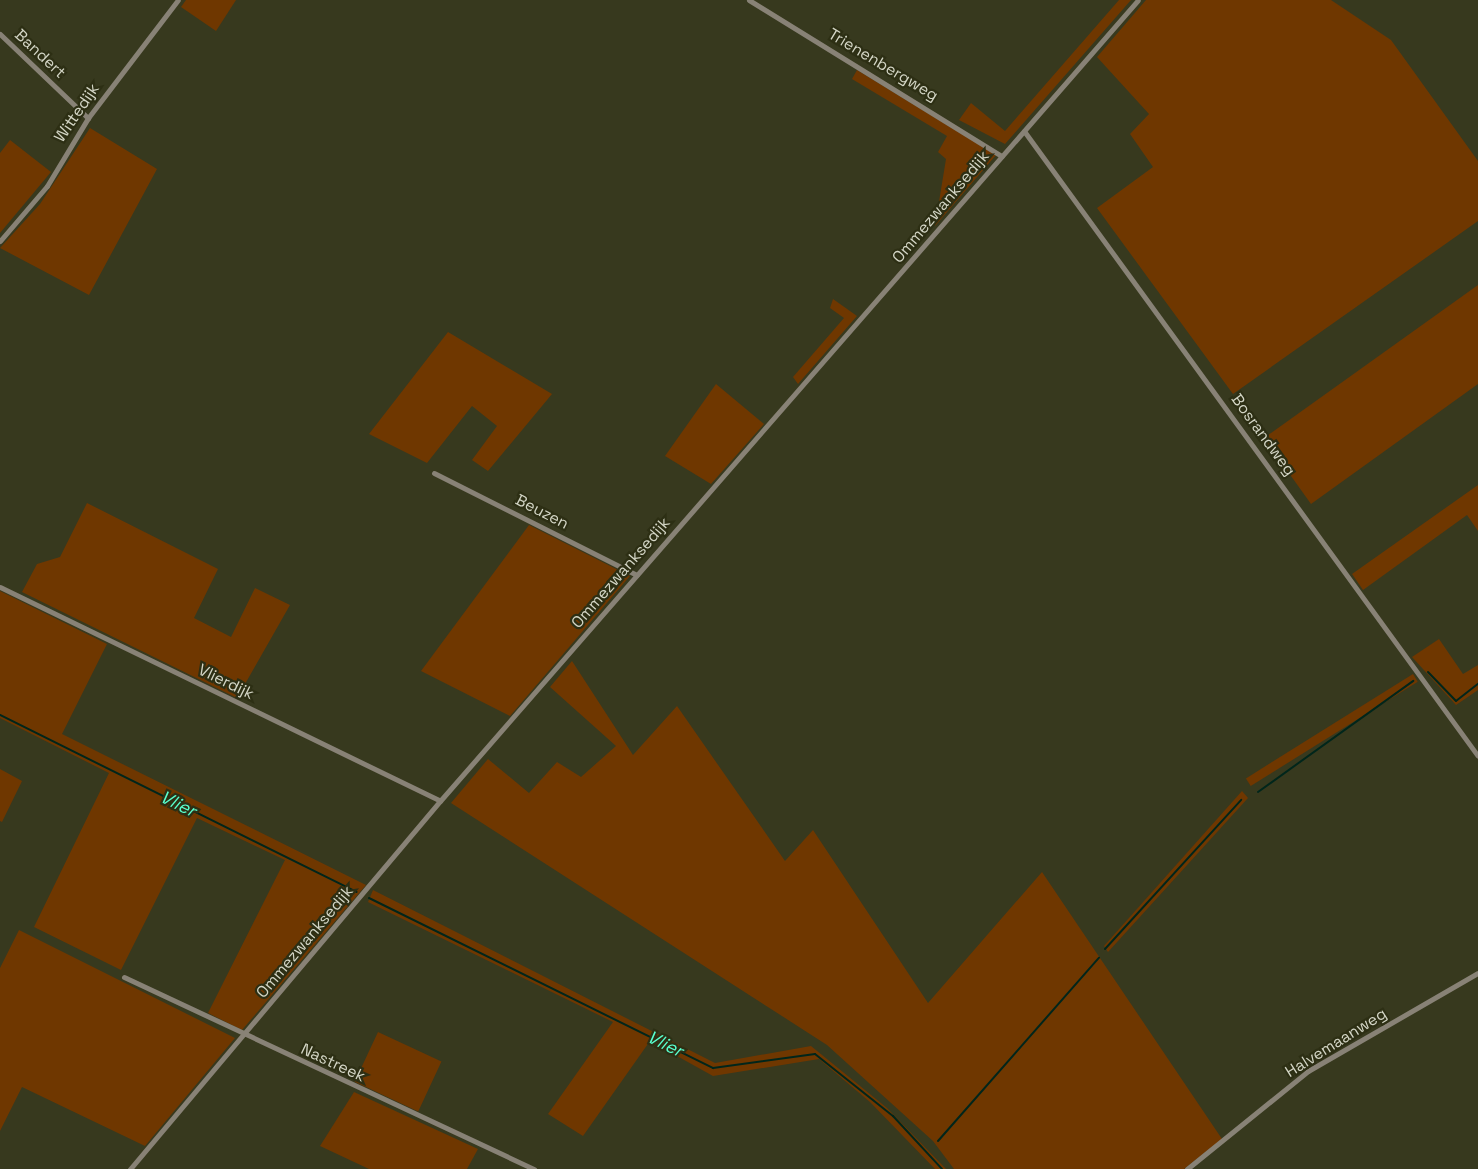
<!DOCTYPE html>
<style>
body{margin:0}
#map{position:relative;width:1478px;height:1169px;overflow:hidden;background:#37391e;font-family:"Space Grotesk",sans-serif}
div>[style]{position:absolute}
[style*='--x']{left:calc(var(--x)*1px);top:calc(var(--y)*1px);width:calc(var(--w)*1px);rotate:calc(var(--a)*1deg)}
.green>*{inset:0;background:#6f3700;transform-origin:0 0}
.stream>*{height:2px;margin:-1px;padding:0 1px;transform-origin:1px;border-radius:1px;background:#00261b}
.street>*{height:5px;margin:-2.5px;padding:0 2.5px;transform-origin:2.5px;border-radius:2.5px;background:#888276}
span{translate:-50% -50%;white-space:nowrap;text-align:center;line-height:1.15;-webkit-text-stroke:4.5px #2d2f14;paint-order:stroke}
.street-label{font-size:16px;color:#d4d6c6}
.water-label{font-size:18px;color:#59ffce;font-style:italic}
</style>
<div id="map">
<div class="green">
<div style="clip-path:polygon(186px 0,236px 0,216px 31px,181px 7px)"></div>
<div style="clip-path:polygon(1119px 0,1131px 0,1005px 144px,959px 120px,971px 103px,1005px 131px)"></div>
<div style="clip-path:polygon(1146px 0,1331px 0,1391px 40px,1478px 161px,1478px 221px,1233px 394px,1097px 208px,1153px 167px,1130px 134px,1149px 114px,1097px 57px)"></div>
<div style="clip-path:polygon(857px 70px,996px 155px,935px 226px,946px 159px,938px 152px,947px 136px,852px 79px)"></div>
<div style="clip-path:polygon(90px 128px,157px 169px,89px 295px,0 248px,40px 204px)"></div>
<div style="clip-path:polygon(10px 140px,51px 172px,0 233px,0 153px)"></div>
<div style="clip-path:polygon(1478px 285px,1478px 384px,1311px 504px,1264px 438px)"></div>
<div style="clip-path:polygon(833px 299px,857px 316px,798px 384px,793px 377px,844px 318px,830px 308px)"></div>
<div style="clip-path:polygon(448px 332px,552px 394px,488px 471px,472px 460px,497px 426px,472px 406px,427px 463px,369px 434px)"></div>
<div style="clip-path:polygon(716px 384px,764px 424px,711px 484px,665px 456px)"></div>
<div style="clip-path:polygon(1478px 485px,1478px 531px,1467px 515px,1363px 590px,1352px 574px)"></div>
<div style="clip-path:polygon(87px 503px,218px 569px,194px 618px,231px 637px,255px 588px,290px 605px,237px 698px,22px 592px,37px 564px,60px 557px)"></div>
<div style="clip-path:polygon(529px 525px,630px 576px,510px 716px,421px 671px)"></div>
<div style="clip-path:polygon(0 591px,107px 644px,62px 734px,366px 885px,242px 1030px,208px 1013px,285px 860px,197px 818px,121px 970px,34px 927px,109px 773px,0 718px)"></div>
<div style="clip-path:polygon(1439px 639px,1463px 674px,1478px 665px,1478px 690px,1456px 705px,1412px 657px)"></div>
<div style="clip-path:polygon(572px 661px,633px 755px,677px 706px,785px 861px,813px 830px,928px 1003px,1042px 872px,1222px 1139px,1184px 1169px,954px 1169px,933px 1141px,827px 1045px,451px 803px,488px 759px,529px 793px,557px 762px,581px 777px,616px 746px,550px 687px)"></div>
<div style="left:1413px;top:674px;width:9px;height:197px;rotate:58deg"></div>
<div style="clip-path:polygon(0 769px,22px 781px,2px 822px,0 821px)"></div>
<div style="clip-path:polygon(1242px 791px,1248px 798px,1108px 952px,1104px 946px)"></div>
<div style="clip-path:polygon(373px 890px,715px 1063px,811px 1046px,887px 1108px,946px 1169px,935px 1169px,870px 1102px,819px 1059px,713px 1076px,650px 1041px,583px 1136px,548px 1114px,613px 1022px,368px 902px)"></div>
<div style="clip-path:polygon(19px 930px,235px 1038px,145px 1146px,22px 1087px,0 1131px,0 968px)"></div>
<div style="left:378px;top:1032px;width:70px;height:55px;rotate:25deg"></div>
<div style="clip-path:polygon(354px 1092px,478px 1149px,467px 1169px,369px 1169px,320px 1146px)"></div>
</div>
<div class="stream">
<div style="--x:1428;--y:672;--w:40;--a:46"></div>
<div style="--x:1456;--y:701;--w:28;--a:-38"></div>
<div style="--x:0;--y:715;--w:398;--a:26.4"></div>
<div style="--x:1258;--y:792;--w:191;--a:-35.6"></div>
<div style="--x:369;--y:898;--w:384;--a:26.3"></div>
<div style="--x:713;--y:1068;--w:103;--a:-7.8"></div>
<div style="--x:815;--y:1054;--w:100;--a:38.5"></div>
<div style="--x:893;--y:1116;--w:72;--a:47.2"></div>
<div style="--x:1105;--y:949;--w:202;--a:-47.6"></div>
<div style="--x:938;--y:1141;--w:244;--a:-48.7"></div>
</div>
<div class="street">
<div style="--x:749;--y:0;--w:297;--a:31.7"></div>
<div style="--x:0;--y:34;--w:122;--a:43.7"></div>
<div style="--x:1024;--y:131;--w:772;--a:54.01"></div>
<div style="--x:0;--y:241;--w:72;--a:-49.5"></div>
<div style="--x:47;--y:186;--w:79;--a:-58.9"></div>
<div style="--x:88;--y:118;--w:148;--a:-52.7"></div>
<div style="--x:434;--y:473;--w:227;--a:26.7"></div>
<div style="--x:0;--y:587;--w:489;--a:25.9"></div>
<div style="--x:124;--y:977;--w:453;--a:25.1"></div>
<div style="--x:130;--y:1169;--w:481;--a:-49.9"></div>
<div style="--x:440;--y:801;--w:1062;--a:-48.93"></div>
<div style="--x:1187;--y:1169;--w:156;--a:-39"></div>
<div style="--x:1308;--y:1071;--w:196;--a:-30"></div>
</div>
<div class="street-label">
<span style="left:40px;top:54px;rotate:43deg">Bandert</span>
<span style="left:883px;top:65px;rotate:31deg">Trienenbergweg</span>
<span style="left:77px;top:113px;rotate:-56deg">Wittedijk</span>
<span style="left:941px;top:207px;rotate:-50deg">Ommezwanksedijk</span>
<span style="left:1263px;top:435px;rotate:54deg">Bosrandweg</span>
<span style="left:542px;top:512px;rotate:27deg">Beuzen</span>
<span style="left:621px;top:573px;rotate:-49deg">Ommezwanksedijk</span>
<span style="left:226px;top:682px;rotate:26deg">Vlierdijk</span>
<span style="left:305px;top:942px;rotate:-50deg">Ommezwanksedijk</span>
<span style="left:1336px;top:1043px;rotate:-32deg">Halvemaanweg</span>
<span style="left:333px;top:1063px;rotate:25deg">Nastreek</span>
</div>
<div class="water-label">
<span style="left:178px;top:804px;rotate:26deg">Vlier</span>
<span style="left:665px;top:1044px;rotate:26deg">Vlier</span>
</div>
</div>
